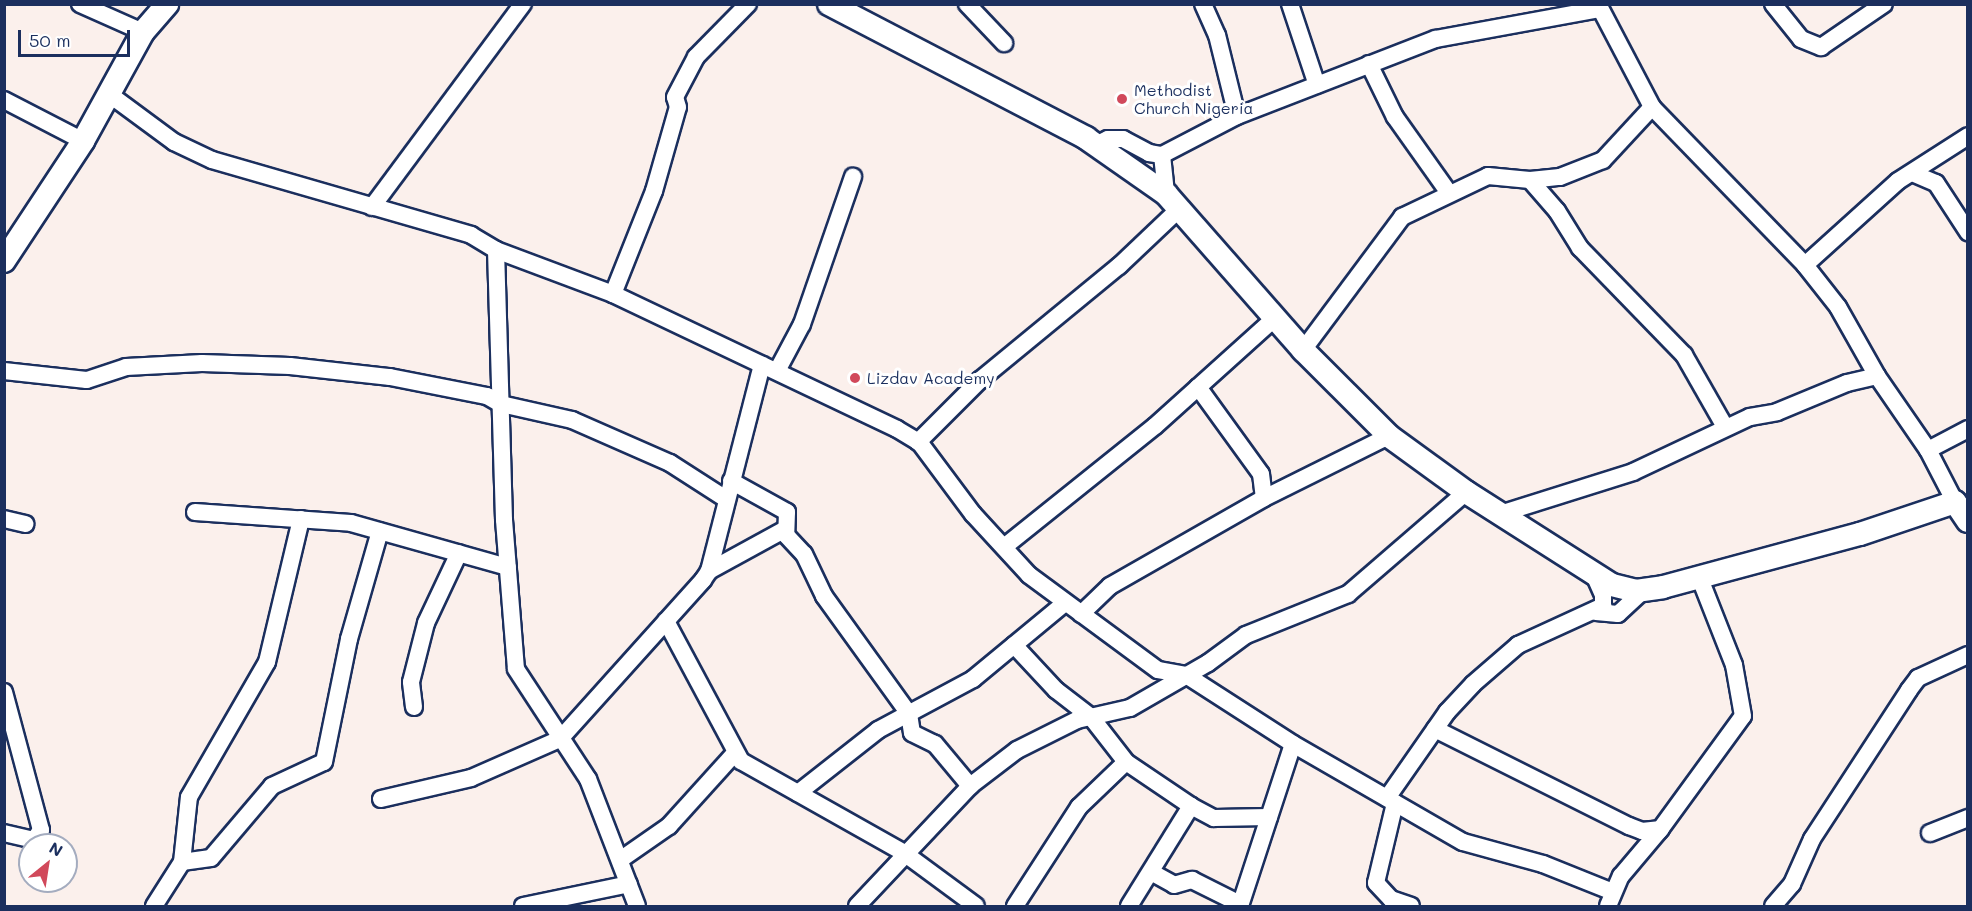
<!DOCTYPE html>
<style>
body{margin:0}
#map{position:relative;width:1972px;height:911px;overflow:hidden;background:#fbf0ec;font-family:Mali,sans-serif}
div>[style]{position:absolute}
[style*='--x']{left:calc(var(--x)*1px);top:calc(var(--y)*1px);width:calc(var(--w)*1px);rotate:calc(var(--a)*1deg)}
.roads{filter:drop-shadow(2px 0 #1b2f5e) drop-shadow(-2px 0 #1b2f5e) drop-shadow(0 2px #1b2f5e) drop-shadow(0 -2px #1b2f5e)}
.street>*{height:16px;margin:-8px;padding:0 8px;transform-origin:8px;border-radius:8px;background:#fff}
.secondary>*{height:22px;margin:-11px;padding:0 11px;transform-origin:11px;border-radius:11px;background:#fff}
.dots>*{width:16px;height:16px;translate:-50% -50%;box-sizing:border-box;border:3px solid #fff;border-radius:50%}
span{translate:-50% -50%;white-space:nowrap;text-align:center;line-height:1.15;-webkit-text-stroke:6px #fff;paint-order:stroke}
.poi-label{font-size:16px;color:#1b2f5e}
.left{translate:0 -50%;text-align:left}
.frame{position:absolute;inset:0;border:6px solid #1b2f5e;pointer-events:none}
.north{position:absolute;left:18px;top:833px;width:60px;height:60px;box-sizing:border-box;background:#fff;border:2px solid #a4acbf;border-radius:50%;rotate:30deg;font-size:16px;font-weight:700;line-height:24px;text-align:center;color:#1b2f5e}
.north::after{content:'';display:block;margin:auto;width:21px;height:27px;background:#d1495b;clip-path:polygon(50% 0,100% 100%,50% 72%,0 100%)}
.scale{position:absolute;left:18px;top:30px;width:112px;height:27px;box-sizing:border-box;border:3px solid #1b2f5e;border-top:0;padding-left:8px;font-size:18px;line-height:21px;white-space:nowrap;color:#1b2f5e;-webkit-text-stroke:4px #fff;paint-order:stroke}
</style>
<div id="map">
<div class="roads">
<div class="street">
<div style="--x:80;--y:4;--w:69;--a:24"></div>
<div style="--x:967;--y:4;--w:54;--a:46.5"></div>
<div style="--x:1203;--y:4;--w:34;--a:66"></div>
<div style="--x:1217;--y:35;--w:83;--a:76.1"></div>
<div style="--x:1290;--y:4;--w:85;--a:71.6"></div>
<div style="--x:1598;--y:4;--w:116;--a:62.3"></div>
<div style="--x:1652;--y:107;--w:220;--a:45.9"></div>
<div style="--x:1805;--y:265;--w:53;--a:51.8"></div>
<div style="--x:1838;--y:307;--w:79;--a:60.5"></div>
<div style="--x:1877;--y:376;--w:90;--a:55.4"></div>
<div style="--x:1928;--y:450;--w:59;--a:62.6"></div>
<div style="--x:1773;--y:4;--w:45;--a:51.3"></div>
<div style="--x:1801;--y:39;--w:22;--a:22"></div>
<div style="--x:1821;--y:47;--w:76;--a:-34.3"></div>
<div style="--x:1369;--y:64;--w:59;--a:63.9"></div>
<div style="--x:1395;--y:117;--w:93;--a:54.6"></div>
<div style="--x:109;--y:94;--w:81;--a:36.4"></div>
<div style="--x:174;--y:142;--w:42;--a:25.3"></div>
<div style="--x:212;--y:160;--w:270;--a:16.1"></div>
<div style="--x:471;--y:235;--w:29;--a:31"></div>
<div style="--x:496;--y:250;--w:125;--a:20.6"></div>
<div style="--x:613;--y:294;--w:314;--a:25.4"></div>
<div style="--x:897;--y:429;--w:27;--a:31"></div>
<div style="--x:920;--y:443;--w:89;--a:53.3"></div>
<div style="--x:973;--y:514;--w:83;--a:47.4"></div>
<div style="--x:1029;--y:575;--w:160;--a:36.4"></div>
<div style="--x:1158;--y:670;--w:28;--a:10"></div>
<div style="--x:1186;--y:675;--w:127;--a:32.8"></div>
<div style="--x:1293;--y:744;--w:196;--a:30"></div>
<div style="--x:1463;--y:842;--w:83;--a:15.4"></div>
<div style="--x:1543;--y:864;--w:75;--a:21.8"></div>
<div style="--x:4;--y:100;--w:89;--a:27.4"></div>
<div style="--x:1096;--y:145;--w:13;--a:-27"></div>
<div style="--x:1108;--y:139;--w:15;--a:0"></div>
<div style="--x:1123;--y:139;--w:30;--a:28"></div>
<div style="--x:1149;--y:153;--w:13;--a:9"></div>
<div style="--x:1162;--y:155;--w:85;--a:-27.5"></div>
<div style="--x:1237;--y:116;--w:213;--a:-21.2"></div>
<div style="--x:1436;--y:39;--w:166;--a:-10.4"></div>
<div style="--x:1162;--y:155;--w:39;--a:84"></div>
<div style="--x:1912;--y:173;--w:26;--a:23"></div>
<div style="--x:1936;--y:183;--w:59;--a:56.9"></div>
<div style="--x:1530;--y:180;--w:41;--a:48.9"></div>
<div style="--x:1557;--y:211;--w:44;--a:58.1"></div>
<div style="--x:1580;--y:248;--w:149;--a:45.8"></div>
<div style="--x:1684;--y:355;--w:83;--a:60.3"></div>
<div style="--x:372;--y:207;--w:253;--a:-53.4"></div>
<div style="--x:496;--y:250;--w:270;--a:88.3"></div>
<div style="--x:504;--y:520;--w:149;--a:85.4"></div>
<div style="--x:516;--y:669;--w:131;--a:56.8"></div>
<div style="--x:588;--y:779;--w:136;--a:68.9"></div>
<div style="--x:1805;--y:265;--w:125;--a:-42.1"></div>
<div style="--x:1898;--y:181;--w:83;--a:-32.7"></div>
<div style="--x:613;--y:294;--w:111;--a:-68.3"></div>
<div style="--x:654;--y:191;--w:87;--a:-74.1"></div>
<div style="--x:678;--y:107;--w:10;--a:-107"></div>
<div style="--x:675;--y:97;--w:45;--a:-62.3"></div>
<div style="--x:696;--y:57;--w:74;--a:-45.5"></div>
<div style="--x:1303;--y:350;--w:166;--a:-53.3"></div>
<div style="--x:1402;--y:217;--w:95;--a:-25.5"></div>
<div style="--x:1488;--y:176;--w:42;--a:5.4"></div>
<div style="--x:1530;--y:180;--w:30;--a:-6"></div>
<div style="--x:1560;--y:177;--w:46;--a:-21.6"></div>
<div style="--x:1603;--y:160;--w:72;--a:-47.2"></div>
<div style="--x:4;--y:371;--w:83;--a:6.2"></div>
<div style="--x:87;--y:380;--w:41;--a:-18.4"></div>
<div style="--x:126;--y:367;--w:76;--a:-3"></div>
<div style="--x:202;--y:363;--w:88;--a:2"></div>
<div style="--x:290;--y:366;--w:101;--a:6.3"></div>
<div style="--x:390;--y:377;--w:99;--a:11.1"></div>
<div style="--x:487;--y:396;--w:16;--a:30"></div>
<div style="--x:501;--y:404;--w:73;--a:12.7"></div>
<div style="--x:572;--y:420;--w:107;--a:23.7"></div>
<div style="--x:670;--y:463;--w:67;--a:32.7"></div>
<div style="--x:777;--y:371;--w:53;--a:-62"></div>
<div style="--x:802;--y:324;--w:156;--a:-70.9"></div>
<div style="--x:1198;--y:387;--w:107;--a:54.1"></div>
<div style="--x:1261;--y:474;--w:24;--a:83"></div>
<div style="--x:918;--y:442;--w:88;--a:-45"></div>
<div style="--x:980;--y:380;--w:180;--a:-39.4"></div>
<div style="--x:1119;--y:266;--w:83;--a:-43.5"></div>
<div style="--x:1928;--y:450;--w:45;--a:-27.7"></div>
<div style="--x:731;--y:481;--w:64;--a:29"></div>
<div style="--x:787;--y:512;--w:23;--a:92"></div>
<div style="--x:786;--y:535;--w:26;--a:47"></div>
<div style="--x:804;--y:554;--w:47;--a:64.5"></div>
<div style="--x:824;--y:596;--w:145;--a:54.2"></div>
<div style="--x:909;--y:714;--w:19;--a:81"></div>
<div style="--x:912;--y:733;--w:25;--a:26"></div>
<div style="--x:935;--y:744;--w:55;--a:50.2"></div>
<div style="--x:195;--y:512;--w:156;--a:4"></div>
<div style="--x:351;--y:523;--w:163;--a:15.7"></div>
<div style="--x:1500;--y:514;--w:139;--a:-17.5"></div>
<div style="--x:1633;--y:472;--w:129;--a:-25.2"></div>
<div style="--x:1750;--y:417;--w:27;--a:-10"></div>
<div style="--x:1777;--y:412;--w:76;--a:-22.5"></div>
<div style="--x:1847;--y:383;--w:31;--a:-13"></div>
<div style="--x:4;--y:519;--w:22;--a:13"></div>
<div style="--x:1004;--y:547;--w:193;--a:-38.7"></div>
<div style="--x:1155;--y:426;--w:161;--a:-42"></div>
<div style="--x:709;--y:571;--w:85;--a:-28.7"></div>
<div style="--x:1596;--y:612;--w:22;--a:5"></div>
<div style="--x:1618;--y:614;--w:35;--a:-43"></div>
<div style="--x:1081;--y:614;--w:40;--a:-44"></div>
<div style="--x:1110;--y:586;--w:177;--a:-29.7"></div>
<div style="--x:1264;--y:498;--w:140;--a:-26.4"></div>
<div style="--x:666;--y:621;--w:159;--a:61.8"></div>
<div style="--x:741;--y:761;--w:187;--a:29.4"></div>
<div style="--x:904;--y:853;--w:89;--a:36.4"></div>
<div style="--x:1014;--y:645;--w:62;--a:47"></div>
<div style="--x:1056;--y:690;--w:44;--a:37.6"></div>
<div style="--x:1091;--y:717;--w:57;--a:52.1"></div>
<div style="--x:1126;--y:762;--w:78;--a:34.1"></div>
<div style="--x:1191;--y:806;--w:26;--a:28"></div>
<div style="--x:1214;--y:818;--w:55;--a:-1"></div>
<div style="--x:4;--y:692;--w:143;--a:75"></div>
<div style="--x:41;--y:830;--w:12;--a:125"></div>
<div style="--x:34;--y:840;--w:31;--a:-167"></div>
<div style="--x:414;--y:707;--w:25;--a:-97"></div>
<div style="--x:411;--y:682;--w:61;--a:-75.7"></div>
<div style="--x:426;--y:623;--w:77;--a:-64.8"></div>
<div style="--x:1435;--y:729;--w:217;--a:26.6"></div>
<div style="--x:1629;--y:826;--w:14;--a:21"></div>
<div style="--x:1642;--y:831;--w:19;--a:-6"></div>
<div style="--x:798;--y:793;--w:102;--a:-38.2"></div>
<div style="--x:878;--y:730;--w:108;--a:-28.2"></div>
<div style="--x:973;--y:679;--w:119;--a:-39.6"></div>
<div style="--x:1387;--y:798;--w:105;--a:-55.1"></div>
<div style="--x:1447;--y:712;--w:38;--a:-47"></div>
<div style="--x:1473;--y:684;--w:60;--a:-40.9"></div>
<div style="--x:1518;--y:645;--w:94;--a:-24.6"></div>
<div style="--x:1603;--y:606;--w:11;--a:-90"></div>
<div style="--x:1603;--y:595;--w:24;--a:-114"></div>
<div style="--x:381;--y:799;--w:92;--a:-13.1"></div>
<div style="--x:471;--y:778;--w:97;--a:-23.7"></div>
<div style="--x:560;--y:739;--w:214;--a:-48"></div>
<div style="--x:703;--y:580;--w:11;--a:-56"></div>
<div style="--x:709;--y:571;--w:213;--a:-75.6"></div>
<div style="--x:1395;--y:803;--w:82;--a:103.4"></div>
<div style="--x:1376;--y:883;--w:22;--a:47"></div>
<div style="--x:1391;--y:899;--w:21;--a:19"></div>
<div style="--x:1930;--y:833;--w:41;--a:-21.5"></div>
<div style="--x:620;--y:860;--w:60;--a:-34.8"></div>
<div style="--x:669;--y:826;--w:97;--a:-47.9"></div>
<div style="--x:182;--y:862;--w:29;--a:-8"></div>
<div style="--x:211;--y:858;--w:94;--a:-49.7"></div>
<div style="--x:272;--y:786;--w:57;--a:-24.8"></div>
<div style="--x:324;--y:762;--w:126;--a:-78.5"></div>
<div style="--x:349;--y:639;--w:112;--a:-74"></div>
<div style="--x:1151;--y:872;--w:26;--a:29"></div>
<div style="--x:1174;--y:885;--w:19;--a:-16"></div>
<div style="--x:1192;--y:880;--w:54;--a:26.6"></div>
<div style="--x:154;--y:906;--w:52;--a:-57.5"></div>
<div style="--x:182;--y:862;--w:65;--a:-83.9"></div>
<div style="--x:189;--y:797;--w:156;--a:-60"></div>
<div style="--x:267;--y:662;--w:147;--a:-76.6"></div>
<div style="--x:523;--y:906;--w:108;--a:-11.7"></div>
<div style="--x:857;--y:906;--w:165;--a:-46.7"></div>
<div style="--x:970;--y:786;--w:59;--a:-37.5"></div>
<div style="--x:1017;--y:750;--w:67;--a:-26.6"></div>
<div style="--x:1077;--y:720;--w:54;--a:-12.8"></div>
<div style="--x:1130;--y:708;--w:90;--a:-30"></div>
<div style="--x:1208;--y:663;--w:47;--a:-36.4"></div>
<div style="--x:1246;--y:635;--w:110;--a:-21.9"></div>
<div style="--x:1348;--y:594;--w:156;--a:-40.8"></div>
<div style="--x:1015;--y:906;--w:118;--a:-57.1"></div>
<div style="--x:1079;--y:807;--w:65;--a:-43.8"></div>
<div style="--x:1129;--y:906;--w:118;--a:-58.2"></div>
<div style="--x:1240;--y:906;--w:170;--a:-71.9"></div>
<div style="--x:1608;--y:906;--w:33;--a:-67"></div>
<div style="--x:1621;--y:876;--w:59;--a:-49.8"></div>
<div style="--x:1659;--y:831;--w:142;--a:-53.9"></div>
<div style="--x:1743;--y:716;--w:52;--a:-100"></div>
<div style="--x:1734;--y:665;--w:96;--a:-111.5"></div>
<div style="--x:1773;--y:906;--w:29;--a:-49"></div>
<div style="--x:1792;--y:884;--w:49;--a:-66"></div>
<div style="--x:1812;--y:839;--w:178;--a:-56.9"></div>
<div style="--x:1909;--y:690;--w:15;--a:-53"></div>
<div style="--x:1918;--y:678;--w:55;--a:-24.7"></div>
</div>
<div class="secondary">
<div style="--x:829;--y:4;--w:290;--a:27.5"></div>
<div style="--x:1086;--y:138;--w:98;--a:35"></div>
<div style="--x:1166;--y:194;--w:208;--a:48.7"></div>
<div style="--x:1303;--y:350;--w:122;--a:45"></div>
<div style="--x:1389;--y:436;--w:95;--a:36"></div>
<div style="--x:1466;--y:492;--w:173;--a:32.5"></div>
<div style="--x:1612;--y:585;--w:25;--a:14"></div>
<div style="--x:1636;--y:591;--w:27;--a:-8"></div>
<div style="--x:1663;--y:587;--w:204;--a:-15.1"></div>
<div style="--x:1860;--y:534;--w:100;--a:-18.6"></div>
<div style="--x:1955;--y:502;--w:23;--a:56"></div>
<div style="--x:4;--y:261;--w:144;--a:-56.6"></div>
<div style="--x:83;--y:141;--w:124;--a:-61.2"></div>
<div style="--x:143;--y:32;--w:37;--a:-49"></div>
</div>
</div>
<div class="dots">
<div style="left:1122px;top:99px;background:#d1495b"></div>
<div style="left:855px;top:378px;background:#d1495b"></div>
</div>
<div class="poi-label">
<span class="left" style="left:1134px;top:99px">Methodist<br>Church Nigeria</span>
<span class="left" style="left:867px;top:378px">Lizdav Academy</span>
</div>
<div class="frame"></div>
<div class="north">N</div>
<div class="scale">50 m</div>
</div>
